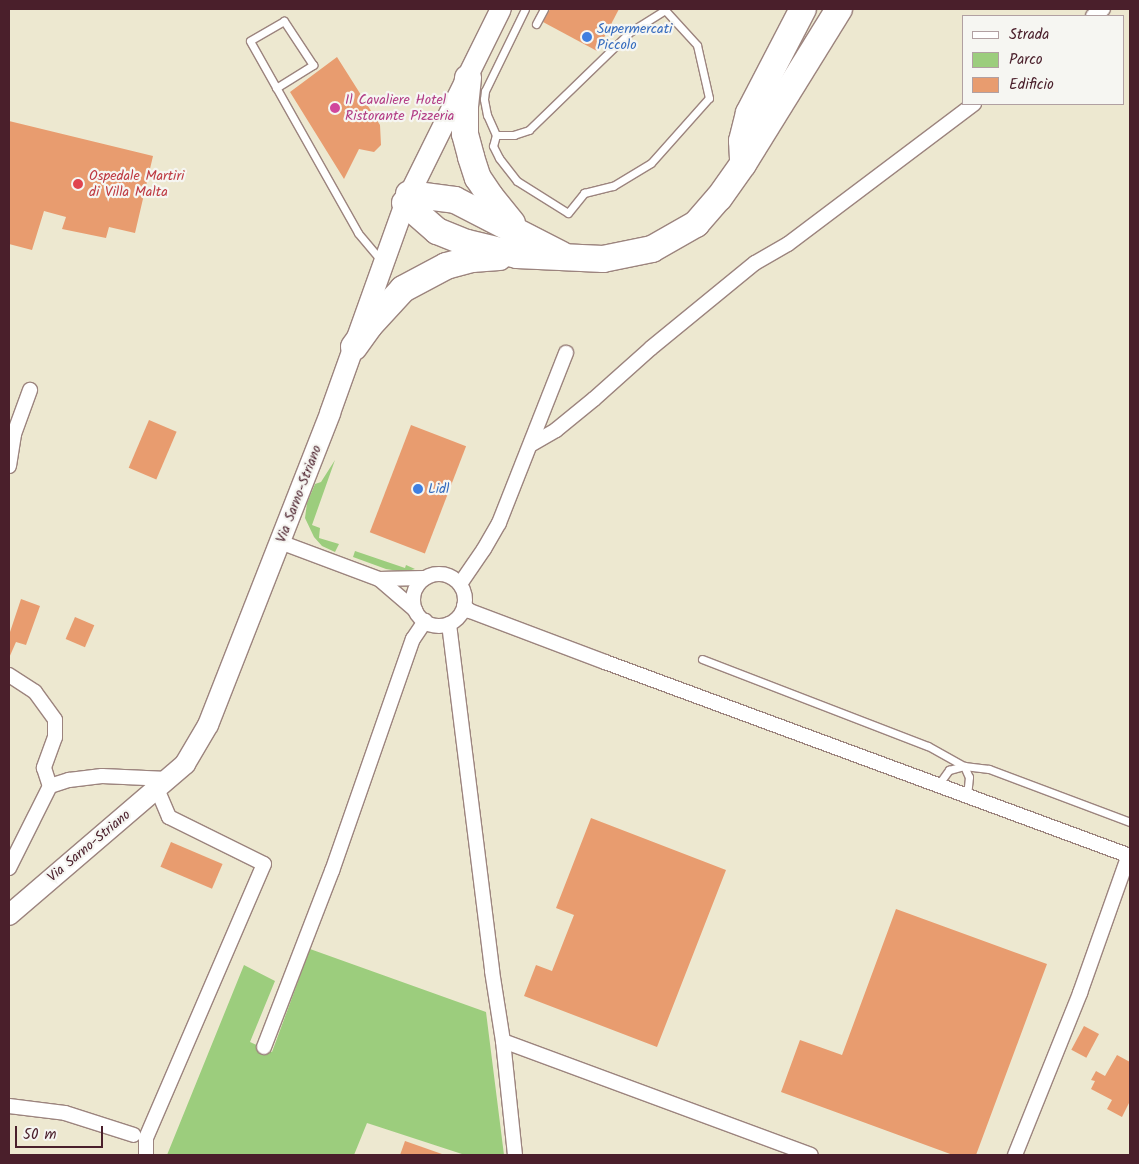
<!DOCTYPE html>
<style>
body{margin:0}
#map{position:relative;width:1139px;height:1164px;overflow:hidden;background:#ede8d0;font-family:Kalam,sans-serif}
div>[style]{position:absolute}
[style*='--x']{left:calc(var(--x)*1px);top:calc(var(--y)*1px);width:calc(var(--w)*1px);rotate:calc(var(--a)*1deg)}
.green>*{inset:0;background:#9ccd7d}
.building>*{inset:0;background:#e89c6f;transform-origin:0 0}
.roads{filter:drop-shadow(1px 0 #9c847e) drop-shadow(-1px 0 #9c847e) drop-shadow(0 1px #9c847e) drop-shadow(0 -1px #9c847e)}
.lane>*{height:7px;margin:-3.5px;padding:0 3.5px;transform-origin:3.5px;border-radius:3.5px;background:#fff}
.street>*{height:14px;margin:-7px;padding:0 7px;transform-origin:7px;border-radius:7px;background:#fff}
.street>.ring{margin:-7px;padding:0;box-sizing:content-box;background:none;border:14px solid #fff;border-radius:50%}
.secondary>*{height:20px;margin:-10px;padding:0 10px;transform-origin:10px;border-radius:10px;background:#fff}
.highway>*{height:26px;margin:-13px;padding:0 13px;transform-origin:13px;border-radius:13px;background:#fff}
.dots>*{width:14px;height:14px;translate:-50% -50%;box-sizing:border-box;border:2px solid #f6f6f2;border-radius:50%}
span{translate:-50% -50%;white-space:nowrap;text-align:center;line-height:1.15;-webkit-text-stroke:4.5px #f6f6f2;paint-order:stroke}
.shop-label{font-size:14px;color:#366cbe}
.left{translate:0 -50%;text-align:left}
.hotel-label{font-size:14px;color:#b23c85}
.health-label{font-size:14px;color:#be3a42}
.street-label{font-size:14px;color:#4a1f2b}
.frame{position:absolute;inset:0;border:10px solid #4a1f2b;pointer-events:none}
.legend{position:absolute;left:962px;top:15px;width:162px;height:90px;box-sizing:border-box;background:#f6f6f2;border:1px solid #b1a0a2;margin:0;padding:6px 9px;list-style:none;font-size:15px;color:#4a1f2b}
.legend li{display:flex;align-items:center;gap:10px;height:25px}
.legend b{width:25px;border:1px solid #b1a0a2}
.scale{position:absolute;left:15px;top:1126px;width:88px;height:22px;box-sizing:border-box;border:2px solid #4a1f2b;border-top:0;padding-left:6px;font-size:15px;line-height:18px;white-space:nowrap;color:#4a1f2b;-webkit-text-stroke:4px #f6f6f2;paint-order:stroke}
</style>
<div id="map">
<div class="green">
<div style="clip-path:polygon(335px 460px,312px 525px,320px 528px,319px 538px,339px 544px,335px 552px,322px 546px,314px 537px,305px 518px,307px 503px,315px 484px,321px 482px)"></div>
<div style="clip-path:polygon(355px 551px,405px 568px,406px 565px,415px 569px,404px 572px,386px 569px,353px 557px)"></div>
<div style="clip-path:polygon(310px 949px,486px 1012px,504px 1155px,465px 1155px,367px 1123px,354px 1155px,167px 1155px,244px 965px,275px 981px,250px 1042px,272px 1052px)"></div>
</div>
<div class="building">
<div style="clip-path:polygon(550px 9px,619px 9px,597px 51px,543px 22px)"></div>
<div style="clip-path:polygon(337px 57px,380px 125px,381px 145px,374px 152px,359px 149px,344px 179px,290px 92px)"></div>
<div style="clip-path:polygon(9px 121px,153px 156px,135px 233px,109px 227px,106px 238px,62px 229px,66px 217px,44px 211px,32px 250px,9px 244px)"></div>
<div style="left:149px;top:420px;width:30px;height:52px;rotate:23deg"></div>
<div style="left:411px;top:425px;width:59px;height:115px;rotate:21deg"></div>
<div style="clip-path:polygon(21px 599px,40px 606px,26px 645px,16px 642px,9px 658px,9px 635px)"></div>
<div style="left:75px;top:617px;width:21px;height:24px;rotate:23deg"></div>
<div style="clip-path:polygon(591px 818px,726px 870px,657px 1047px,524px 996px,536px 965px,552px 971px,574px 915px,556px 908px)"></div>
<div style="left:171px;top:842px;width:56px;height:27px;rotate:23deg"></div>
<div style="clip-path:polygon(896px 909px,1047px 964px,976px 1155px,953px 1155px,781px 1092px,800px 1040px,842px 1055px)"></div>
<div style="left:1084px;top:1026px;width:17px;height:27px;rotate:28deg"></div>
<div style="clip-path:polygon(1117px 1055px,1130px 1062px,1130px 1101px,1122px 1117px,1107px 1109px,1112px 1100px,1091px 1089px,1095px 1081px,1091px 1080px,1096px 1071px,1105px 1076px)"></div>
<div style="clip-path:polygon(405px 1141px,442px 1154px,442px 1155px,400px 1155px)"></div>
</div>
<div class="roads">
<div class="lane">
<div style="--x:536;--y:24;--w:17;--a:-62"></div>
<div style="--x:276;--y:88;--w:44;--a:-31.9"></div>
<div style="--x:313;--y:65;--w:53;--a:-123.4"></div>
<div style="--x:284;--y:21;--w:39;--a:150"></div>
<div style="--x:250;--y:41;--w:220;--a:60.6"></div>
<div style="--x:358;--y:233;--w:35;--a:50"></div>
<div style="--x:496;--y:135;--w:11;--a:105"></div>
<div style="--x:493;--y:146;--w:13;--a:63"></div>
<div style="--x:499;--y:158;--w:29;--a:52"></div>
<div style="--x:517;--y:181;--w:60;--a:32.1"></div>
<div style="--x:568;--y:213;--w:26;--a:-51"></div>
<div style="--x:584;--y:193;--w:30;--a:-14"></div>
<div style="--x:613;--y:186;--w:44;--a:-31.2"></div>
<div style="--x:651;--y:163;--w:87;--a:-48.3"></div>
<div style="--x:709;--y:98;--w:54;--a:-102.8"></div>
<div style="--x:697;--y:45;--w:47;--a:-132.4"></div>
<div style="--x:665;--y:10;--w:40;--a:148"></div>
<div style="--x:631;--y:31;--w:142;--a:135.9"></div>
<div style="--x:529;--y:130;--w:16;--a:162"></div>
<div style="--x:514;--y:135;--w:18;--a:180"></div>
<div style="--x:496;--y:135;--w:22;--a:-114"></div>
<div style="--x:487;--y:115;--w:16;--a:-101"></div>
<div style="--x:484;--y:99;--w:8;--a:-83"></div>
<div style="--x:485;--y:91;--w:91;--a:-64"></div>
<div style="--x:702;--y:659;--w:242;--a:21.1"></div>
<div style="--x:928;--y:746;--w:41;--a:29.1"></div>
<div style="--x:964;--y:766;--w:12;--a:66"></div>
<div style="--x:969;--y:777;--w:19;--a:96"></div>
<div style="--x:938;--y:785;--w:19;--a:-54"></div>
<div style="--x:949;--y:770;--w:16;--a:-15"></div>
<div style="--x:964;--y:766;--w:25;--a:7"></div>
<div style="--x:989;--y:769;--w:151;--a:20.6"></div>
</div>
<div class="street">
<div style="--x:1093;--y:16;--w:12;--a:-35"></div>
<div style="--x:532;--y:444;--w:28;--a:-30"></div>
<div style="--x:556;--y:430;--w:49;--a:-39.2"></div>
<div style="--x:594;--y:399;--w:76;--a:-41.8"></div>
<div style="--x:651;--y:348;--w:134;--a:-39.3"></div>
<div style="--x:755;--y:263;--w:38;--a:-30"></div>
<div style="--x:788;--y:244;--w:233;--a:-37"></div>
<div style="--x:9;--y:466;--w:32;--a:-81"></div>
<div style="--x:14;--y:434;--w:47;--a:-70"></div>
<div style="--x:280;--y:542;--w:106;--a:20.5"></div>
<div style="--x:379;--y:579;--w:48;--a:40.7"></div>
<div class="ring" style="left:413px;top:574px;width:38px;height:38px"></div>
<div style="--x:379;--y:579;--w:45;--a:-1.3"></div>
<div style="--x:460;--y:584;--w:42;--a:-55.6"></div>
<div style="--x:484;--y:549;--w:30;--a:-60"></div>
<div style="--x:499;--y:523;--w:183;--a:-68.5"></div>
<div style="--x:464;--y:606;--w:8;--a:40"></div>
<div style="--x:470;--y:611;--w:144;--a:20.7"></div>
<div style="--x:605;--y:662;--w:560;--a:20.28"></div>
<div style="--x:449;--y:624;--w:350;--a:82.9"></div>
<div style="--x:492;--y:971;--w:71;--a:81.1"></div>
<div style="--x:503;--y:1041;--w:115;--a:84"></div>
<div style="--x:9;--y:675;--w:31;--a:33"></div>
<div style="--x:35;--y:692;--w:34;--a:54"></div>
<div style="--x:55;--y:720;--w:17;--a:90"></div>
<div style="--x:55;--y:737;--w:33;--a:110"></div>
<div style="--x:44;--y:768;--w:19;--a:72"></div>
<div style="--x:9;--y:868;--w:92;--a:-63.4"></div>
<div style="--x:50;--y:786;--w:20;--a:-18"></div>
<div style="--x:69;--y:780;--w:33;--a:-7"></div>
<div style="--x:102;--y:776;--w:66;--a:2.6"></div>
<div style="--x:503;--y:1041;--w:328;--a:20.3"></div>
<div style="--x:264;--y:1047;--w:189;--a:-68.9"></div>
<div style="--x:332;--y:871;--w:246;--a:-70.8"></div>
<div style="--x:413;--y:639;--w:22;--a:-56"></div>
<div style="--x:9;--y:1106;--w:56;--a:7.1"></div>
<div style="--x:65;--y:1113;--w:72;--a:17.7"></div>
<div style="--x:146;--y:1155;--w:17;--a:-90"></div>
<div style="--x:146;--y:1138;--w:298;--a:-66.7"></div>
<div style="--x:264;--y:864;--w:106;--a:-153.7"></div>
<div style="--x:169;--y:817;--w:30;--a:-113"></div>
<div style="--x:1015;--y:1155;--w:175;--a:-68.1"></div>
<div style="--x:1080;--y:993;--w:146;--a:-70.5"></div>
</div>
<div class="secondary">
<div style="--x:9;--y:915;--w:232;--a:-40.6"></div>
<div style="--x:185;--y:764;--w:45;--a:-59.5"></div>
<div style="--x:208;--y:725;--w:335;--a:-68.6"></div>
<div style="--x:330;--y:413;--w:223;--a:-70.3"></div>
<div style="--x:405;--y:203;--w:216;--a:-63.7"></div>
</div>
<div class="highway">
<div style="--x:468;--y:78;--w:27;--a:96"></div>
<div style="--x:465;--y:105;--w:29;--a:90"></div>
<div style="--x:465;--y:134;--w:24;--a:75"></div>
<div style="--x:471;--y:157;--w:22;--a:72"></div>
<div style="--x:478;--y:178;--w:22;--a:56"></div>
<div style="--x:490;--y:196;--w:35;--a:51"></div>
<div style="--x:743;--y:159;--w:18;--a:-93"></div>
<div style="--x:742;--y:141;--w:29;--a:-76"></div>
<div style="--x:749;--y:113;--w:117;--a:-62.6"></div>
<div style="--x:409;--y:194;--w:46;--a:7.4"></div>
<div style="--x:455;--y:200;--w:120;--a:27.2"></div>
<div style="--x:405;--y:203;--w:43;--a:41.2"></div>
<div style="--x:437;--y:231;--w:32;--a:22"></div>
<div style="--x:467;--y:243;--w:51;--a:13.5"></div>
<div style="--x:517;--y:255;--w:86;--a:2.7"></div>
<div style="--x:603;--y:259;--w:50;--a:-11.5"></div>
<div style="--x:652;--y:249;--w:51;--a:-29.6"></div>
<div style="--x:696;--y:224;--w:35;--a:-49"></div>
<div style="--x:719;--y:198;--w:42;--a:-54.8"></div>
<div style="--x:743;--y:164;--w:182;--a:-58.2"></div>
<div style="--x:354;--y:347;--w:26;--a:-54"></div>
<div style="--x:369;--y:326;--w:50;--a:-47.4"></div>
<div style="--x:403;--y:289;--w:49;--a:-28.1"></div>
<div style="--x:446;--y:266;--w:27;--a:-15"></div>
<div style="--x:472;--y:259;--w:27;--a:-4"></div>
</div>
</div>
<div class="dots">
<div style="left:587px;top:37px;background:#3f7fe0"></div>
<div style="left:335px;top:108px;background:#d1479c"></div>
<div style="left:78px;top:184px;background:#e0444e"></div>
<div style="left:418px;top:489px;background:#3f7fe0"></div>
</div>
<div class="shop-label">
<span class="left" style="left:597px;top:37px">Supermercati<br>Piccolo</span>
<span class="left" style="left:428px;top:489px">Lidl</span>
</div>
<div class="hotel-label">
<span class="left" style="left:345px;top:108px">Il Cavaliere Hotel<br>Ristorante Pizzeria</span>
</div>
<div class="health-label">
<span class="left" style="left:89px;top:184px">Ospedale Martiri<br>di Villa Malta</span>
</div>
<div class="street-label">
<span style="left:299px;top:494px;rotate:-69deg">Via Sarno-Striano</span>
<span style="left:89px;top:846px;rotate:-40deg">Via Sarno-Striano</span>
</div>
<div class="frame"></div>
<ul class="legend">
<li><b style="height:6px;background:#fff"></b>Strada</li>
<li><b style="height:14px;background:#9ccd7d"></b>Parco</li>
<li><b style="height:14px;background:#e89c6f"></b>Edificio</li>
</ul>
<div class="scale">50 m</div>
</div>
